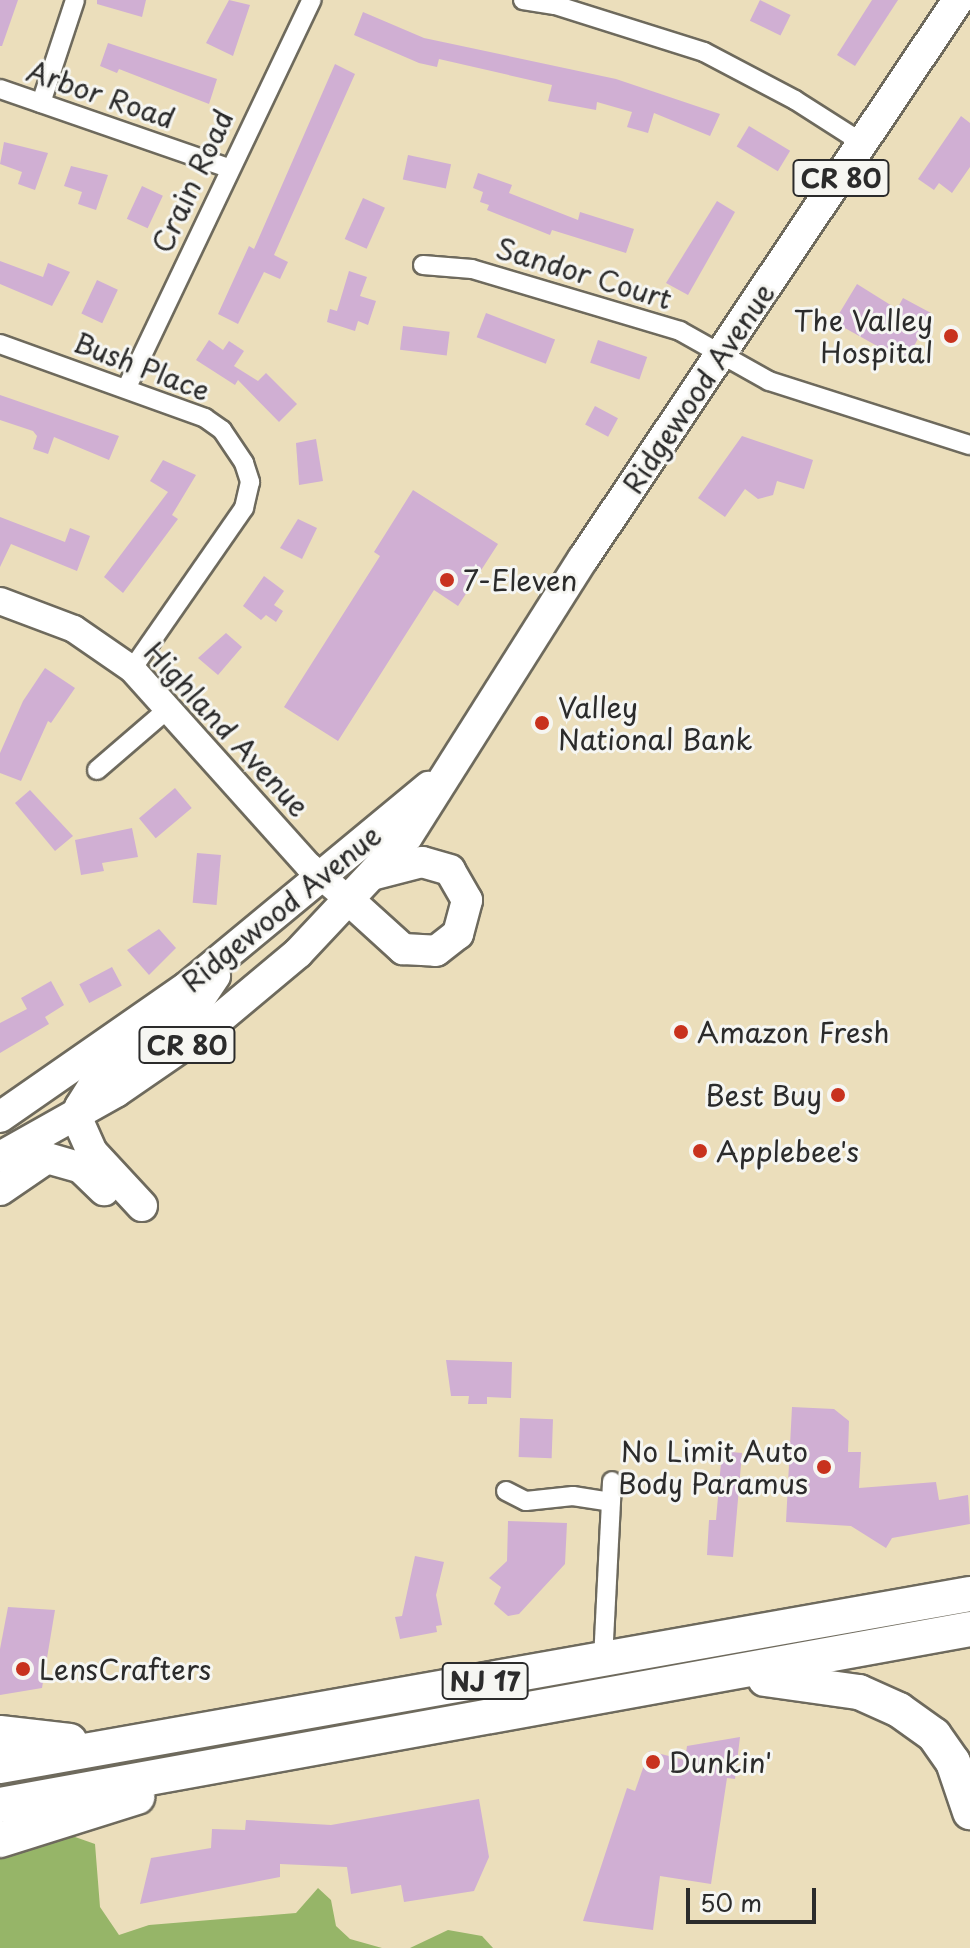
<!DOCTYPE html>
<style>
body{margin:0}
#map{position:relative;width:970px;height:1948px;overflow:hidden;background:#ebdebb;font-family:"Playpen Sans",sans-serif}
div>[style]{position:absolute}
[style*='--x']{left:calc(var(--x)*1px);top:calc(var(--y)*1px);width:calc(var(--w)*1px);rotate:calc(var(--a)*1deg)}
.forest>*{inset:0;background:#96b568}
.building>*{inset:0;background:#d0afd3;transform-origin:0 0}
.roads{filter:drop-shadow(2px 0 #6e6a5d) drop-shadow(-2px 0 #6e6a5d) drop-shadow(0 2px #6e6a5d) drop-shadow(0 -2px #6e6a5d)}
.street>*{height:18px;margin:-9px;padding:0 9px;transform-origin:9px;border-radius:9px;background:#fff}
.secondary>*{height:26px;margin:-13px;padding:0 13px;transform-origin:13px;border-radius:13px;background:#fff}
.primary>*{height:30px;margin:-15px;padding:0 15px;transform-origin:15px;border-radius:15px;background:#fff}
.highway>*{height:34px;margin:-17px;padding:0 17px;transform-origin:17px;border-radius:17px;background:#fff}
.dots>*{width:22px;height:22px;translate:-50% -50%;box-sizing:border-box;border:4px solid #f6f6f2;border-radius:50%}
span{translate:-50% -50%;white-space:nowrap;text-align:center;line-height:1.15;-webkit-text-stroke:6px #f6f6f2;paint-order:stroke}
.shield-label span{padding:2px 6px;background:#f6f6f2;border:2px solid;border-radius:6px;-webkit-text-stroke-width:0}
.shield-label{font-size:26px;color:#2b2b2b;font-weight:700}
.street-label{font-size:28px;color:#2b2b2b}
.poi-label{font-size:28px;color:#2b2b2b}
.right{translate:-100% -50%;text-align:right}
.left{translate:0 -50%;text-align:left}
.scale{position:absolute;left:686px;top:1888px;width:130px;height:36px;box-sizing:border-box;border:4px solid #2b2b2b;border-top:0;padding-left:10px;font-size:24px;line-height:28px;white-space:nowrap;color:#2b2b2b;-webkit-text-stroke:6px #f6f6f2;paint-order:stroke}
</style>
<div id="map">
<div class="forest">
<div style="clip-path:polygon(58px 1831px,95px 1844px,100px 1907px,119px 1935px,149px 1925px,296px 1913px,318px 1888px,331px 1900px,336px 1926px,350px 1939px,382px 1948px,0 1948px,0 1849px)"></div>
<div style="clip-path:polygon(448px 1930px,482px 1936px,493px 1948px,410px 1948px)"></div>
</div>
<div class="building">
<div style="clip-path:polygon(0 0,18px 0,2px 46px,0 46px)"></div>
<div style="clip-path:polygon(97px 0,146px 0,142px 17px,97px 4px)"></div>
<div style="clip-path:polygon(229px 0,250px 5px,233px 56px,206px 43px)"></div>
<div style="left:760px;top:0;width:34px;height:23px;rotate:26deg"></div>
<div style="clip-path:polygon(872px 0,898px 0,855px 66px,837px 55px)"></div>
<div style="clip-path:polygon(363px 12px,424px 38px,616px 79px,720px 114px,710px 136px,654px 113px,648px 133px,627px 127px,632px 112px,597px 102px,596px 110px,548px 101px,552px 85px,439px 59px,437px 67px,419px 63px,354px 35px)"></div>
<div style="clip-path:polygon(108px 43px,217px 79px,209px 104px,119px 69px,117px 73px,100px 66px)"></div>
<div style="clip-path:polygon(335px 64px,355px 74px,274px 255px,288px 262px,280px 279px,264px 272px,238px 324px,218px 314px,249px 246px,254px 249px)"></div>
<div style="clip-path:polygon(961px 116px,970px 123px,970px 167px,952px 193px,939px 183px,934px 190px,918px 179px)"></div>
<div style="left:749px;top:126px;width:48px;height:24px;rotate:31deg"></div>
<div style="clip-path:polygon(4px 142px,48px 153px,35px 190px,18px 184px,22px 172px,0 164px)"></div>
<div style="left:408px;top:155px;width:44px;height:25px;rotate:12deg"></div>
<div style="clip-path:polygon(71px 166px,108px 175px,96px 210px,78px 204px,82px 192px,64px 186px)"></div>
<div style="clip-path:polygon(478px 173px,512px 185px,509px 193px,578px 220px,580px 212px,634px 229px,626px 253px,552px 230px,550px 235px,487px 210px,489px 205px,480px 202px,483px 192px,473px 188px)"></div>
<div style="left:142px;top:186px;width:23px;height:36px;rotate:25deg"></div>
<div style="left:363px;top:198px;width:24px;height:45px;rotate:24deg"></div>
<div style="clip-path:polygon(717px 201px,735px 212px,688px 295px,666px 283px)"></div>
<div style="clip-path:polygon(0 261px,43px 277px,48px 263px,70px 272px,52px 306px,0 284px)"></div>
<div style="clip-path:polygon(349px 271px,367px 277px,360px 296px,376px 301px,368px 325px,358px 321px,355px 331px,327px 322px,330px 309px,337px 311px)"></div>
<div style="left:97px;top:280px;width:23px;height:37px;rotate:25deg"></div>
<div style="clip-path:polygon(857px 284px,897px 309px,903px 298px,931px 313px,906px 362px,834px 322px)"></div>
<div style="left:486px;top:313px;width:74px;height:26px;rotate:21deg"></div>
<div style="left:403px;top:326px;width:47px;height:24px;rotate:7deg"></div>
<div style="clip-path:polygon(209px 340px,223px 350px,229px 341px,244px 351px,234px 366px,258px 381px,266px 373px,297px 404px,279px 422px,238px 380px,235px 385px,196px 360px)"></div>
<div style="left:598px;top:340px;width:52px;height:24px;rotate:19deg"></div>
<div style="clip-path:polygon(0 395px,119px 436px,109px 460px,54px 437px,48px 454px,33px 449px,37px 436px,33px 431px,0 420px)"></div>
<div style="left:595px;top:406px;width:26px;height:21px;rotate:28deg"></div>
<div style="clip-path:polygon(742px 436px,813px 460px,804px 489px,777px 481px,773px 495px,758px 499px,745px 489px,725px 517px,698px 498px)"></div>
<div style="clip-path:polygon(316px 439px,323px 481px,299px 485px,296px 443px)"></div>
<div style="clip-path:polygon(163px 460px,196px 475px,172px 515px,178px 519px,123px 593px,104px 577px,168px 492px,150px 481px)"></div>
<div style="clip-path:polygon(413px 490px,498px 544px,458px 606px,434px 590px,338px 741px,284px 707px,380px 556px,374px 552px)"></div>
<div style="clip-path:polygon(0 517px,65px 542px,70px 528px,90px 536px,77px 571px,11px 544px,0 567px)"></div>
<div style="clip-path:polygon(298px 519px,317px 528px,302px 559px,280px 548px)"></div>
<div style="clip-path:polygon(264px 576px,284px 591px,274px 605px,283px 611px,276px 622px,266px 615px,261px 620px,243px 606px)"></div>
<div style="clip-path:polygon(226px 633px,242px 647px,218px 675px,198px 658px)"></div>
<div style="clip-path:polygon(45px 668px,75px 688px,51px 723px,48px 721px,21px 781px,0 773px,0 753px,23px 701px)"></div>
<div style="left:175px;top:788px;width:26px;height:47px;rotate:50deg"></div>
<div style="clip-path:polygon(30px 790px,73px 836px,55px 851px,15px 803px)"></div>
<div style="clip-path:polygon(132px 828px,138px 857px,102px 863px,104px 871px,81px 875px,75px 840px)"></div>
<div style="left:197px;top:853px;width:24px;height:50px;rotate:5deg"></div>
<div style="clip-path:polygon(159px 929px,176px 948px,149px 975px,127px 950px)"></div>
<div style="left:112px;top:967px;width:21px;height:37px;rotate:62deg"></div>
<div style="clip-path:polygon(51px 981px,64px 1005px,45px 1017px,49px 1024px,0 1053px,0 1023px,27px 1009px,21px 998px)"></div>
<div style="clip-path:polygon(446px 1360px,512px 1362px,511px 1398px,487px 1397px,487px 1404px,468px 1404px,469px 1396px,451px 1396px)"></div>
<div style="clip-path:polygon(792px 1407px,834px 1409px,849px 1421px,848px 1452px,861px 1452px,859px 1488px,936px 1482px,939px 1500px,968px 1495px,970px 1524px,892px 1538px,886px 1548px,851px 1526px,786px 1522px)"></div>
<div style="left:520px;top:1418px;width:33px;height:39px;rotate:2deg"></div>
<div style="clip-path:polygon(722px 1451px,742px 1453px,733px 1557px,707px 1555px,709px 1520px,716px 1520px)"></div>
<div style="clip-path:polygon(508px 1521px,567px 1523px,565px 1564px,519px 1614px,508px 1616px,494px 1604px,501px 1587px,489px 1578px,507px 1561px)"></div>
<div style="clip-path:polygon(415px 1556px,444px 1562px,436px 1595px,442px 1625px,436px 1626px,437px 1632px,400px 1639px,395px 1617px,402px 1616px)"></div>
<div style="clip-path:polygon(8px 1607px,55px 1610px,42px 1688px,0 1695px,0 1649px)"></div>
<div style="clip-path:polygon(740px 1737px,735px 1779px,727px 1778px,711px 1884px,660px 1876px,653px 1930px,583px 1921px,627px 1788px,635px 1791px,649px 1751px,685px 1760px,687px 1746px)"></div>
<div style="clip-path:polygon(479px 1799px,489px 1857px,474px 1891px,404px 1902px,401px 1885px,351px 1894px,347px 1867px,280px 1864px,280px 1877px,140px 1904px,151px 1858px,211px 1848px,212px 1829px,245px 1830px,246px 1820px,331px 1825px)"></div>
</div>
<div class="roads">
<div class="street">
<div style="--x:523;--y:0;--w:32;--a:9"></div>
<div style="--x:555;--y:5;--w:156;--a:17.5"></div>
<div style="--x:704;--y:52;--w:103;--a:27.8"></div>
<div style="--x:795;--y:100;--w:82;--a:32.5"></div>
<div style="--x:0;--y:89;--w:241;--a:19.1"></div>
<div style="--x:41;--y:103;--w:108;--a:-71.7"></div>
<div style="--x:423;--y:265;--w:49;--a:4.7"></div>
<div style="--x:472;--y:269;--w:217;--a:16.6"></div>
<div style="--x:680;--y:331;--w:102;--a:29.3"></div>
<div style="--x:769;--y:381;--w:211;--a:17.7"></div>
<div style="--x:0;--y:344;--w:218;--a:19.8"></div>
<div style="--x:205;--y:418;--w:21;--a:35"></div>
<div style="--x:222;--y:430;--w:40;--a:56"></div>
<div style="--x:244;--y:463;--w:20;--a:72"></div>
<div style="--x:250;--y:482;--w:27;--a:103"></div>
<div style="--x:244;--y:508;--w:196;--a:124.8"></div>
<div style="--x:127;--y:387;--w:429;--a:-64.5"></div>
<div style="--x:97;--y:770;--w:95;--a:-40.7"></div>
<div style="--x:506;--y:1491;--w:22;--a:27"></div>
<div style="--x:526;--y:1501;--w:47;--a:-6.1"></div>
<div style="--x:573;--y:1496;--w:38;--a:9"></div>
<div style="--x:603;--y:1660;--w:179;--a:-87.1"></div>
</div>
<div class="secondary">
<div style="--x:0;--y:601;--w:79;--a:20.7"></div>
<div style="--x:74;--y:629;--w:70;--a:34.6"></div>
<div style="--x:132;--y:669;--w:265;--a:48.1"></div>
<div style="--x:309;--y:866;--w:54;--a:40.5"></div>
</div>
<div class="primary">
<div style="--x:350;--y:901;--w:72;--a:42.2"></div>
<div style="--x:403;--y:949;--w:33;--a:3"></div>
<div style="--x:436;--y:951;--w:28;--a:-38"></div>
<div style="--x:458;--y:934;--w:35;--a:-75"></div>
<div style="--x:467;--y:900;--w:34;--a:-120"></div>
<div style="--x:450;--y:870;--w:29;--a:-164"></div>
<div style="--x:422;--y:862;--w:49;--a:165.7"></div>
<div style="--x:0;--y:1117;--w:228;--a:-34.8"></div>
<div style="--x:187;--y:987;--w:314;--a:-39.6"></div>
<div style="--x:0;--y:1157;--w:133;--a:-29.3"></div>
<div style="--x:116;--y:1092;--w:109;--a:-34.6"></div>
<div style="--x:206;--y:1030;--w:120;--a:-39.9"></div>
<div style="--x:298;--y:953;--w:159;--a:-46.8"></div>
<div style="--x:407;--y:837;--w:329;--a:-57.7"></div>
<div style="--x:583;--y:559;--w:673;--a:-56.14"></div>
<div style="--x:0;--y:1190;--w:57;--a:-34.2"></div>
<div style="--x:47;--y:1158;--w:35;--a:16"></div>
<div style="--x:81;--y:1168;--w:32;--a:44"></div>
<div style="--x:142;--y:1206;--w:74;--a:-132.8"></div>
<div style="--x:92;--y:1152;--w:32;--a:-114"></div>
<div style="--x:79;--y:1123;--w:16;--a:-86"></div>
<div style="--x:80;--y:1107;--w:36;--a:-58"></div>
<div style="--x:99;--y:1076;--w:109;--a:-34.1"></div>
<div style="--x:189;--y:1015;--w:47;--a:-56.3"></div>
</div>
<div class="highway">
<div style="--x:765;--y:1679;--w:95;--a:7.9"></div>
<div style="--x:859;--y:1692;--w:44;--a:24.2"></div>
<div style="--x:899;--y:1710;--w:43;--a:35.5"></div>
<div style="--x:934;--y:1735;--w:33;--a:55"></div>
<div style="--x:953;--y:1762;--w:53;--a:71.2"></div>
<div style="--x:0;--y:1733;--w:70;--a:6.5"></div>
<div style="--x:0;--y:1766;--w:985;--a:-10.06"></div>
<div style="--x:0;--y:1805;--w:986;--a:-10.28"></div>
<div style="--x:0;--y:1840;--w:144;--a:-17.4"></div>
</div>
</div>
<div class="dots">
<div style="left:951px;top:336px;background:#c8321e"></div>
<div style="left:447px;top:580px;background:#c8321e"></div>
<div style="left:542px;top:723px;background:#c8321e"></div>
<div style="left:681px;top:1032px;background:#c8321e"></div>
<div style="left:838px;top:1095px;background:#c8321e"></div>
<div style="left:700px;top:1151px;background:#c8321e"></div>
<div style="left:824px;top:1467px;background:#c8321e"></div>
<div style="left:23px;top:1669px;background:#c8321e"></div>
<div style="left:653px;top:1762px;background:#c8321e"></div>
</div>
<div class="shield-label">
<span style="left:841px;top:178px">CR 80</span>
<span style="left:187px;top:1045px">CR 80</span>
<span style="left:485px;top:1681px">NJ 17</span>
</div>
<div class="street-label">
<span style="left:101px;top:94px;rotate:19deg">Arbor Road</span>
<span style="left:192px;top:181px;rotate:-65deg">Crain Road</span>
<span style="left:584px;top:273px;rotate:17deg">Sandor Court</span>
<span style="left:142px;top:366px;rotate:21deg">Bush Place</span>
<span style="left:698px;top:388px;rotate:-56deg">Ridgewood Avenue</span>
<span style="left:227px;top:729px;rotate:47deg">Highland Avenue</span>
<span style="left:281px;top:908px;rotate:-39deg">Ridgewood Avenue</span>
</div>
<div class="poi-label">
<span class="right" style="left:933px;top:336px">The Valley<br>Hospital</span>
<span class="left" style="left:463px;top:580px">7-Eleven</span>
<span class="left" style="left:558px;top:723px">Valley<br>National Bank</span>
<span class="left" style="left:697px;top:1032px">Amazon Fresh</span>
<span class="right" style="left:822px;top:1095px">Best Buy</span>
<span class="left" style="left:716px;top:1151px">Applebee's</span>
<span class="right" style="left:808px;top:1467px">No Limit Auto<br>Body Paramus</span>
<span class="left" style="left:39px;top:1669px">LensCrafters</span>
<span class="left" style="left:669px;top:1762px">Dunkin'</span>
</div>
<div class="scale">50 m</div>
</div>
